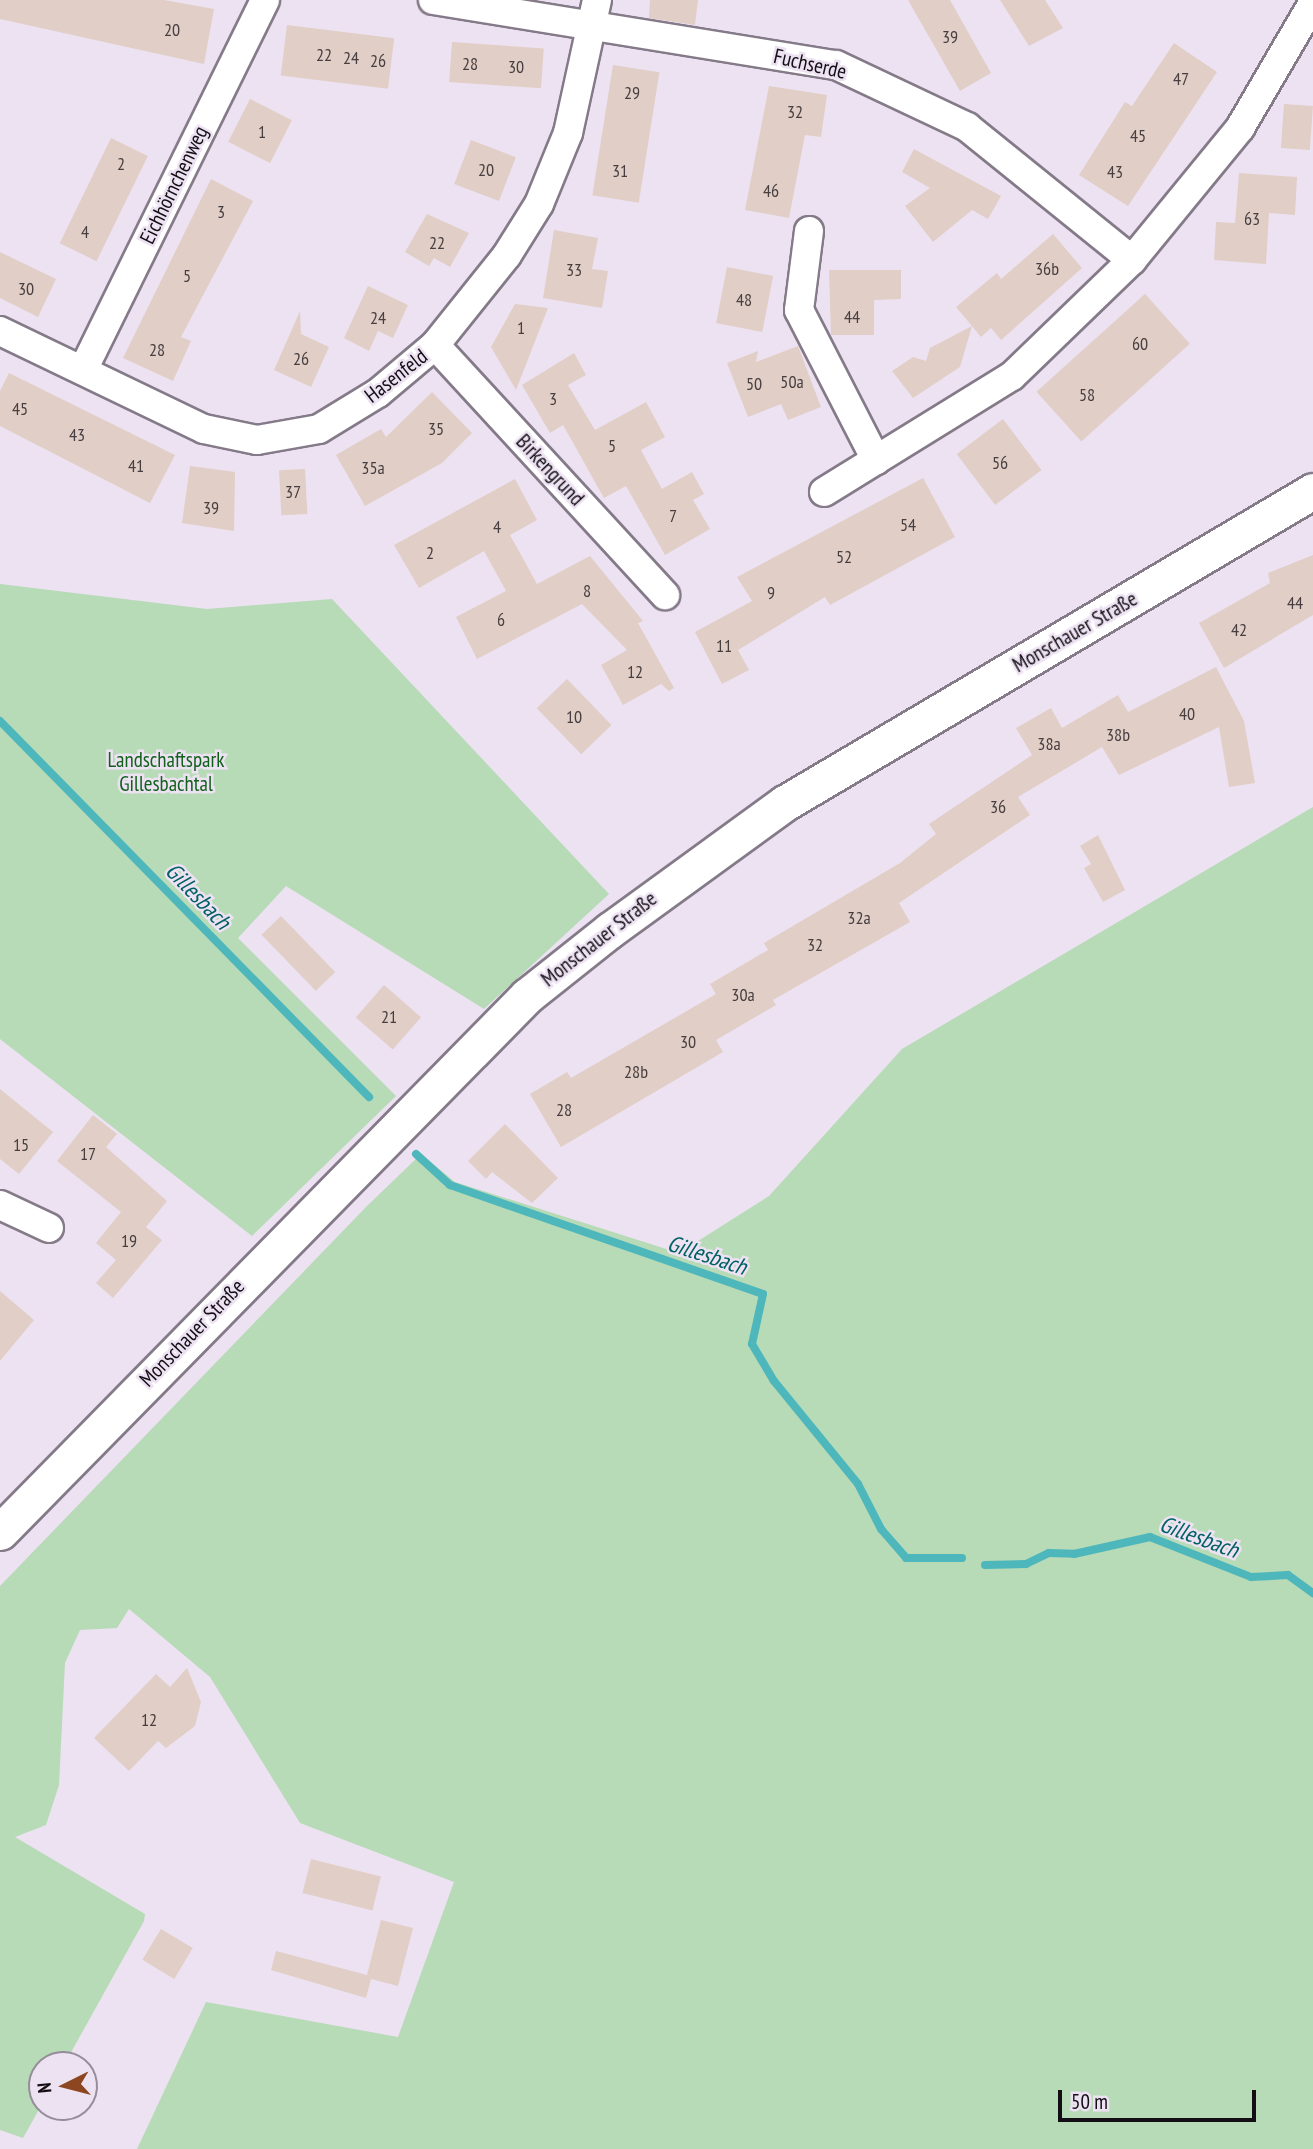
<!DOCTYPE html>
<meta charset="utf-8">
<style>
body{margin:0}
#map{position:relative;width:1313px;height:2149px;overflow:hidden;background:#ede2f2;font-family:"PT Sans Narrow",sans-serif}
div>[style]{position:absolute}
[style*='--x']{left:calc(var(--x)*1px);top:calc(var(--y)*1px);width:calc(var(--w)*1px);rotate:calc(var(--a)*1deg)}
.green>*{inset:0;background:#b7dab7}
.stream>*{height:8px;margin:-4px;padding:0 4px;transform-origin:4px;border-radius:4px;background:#4eb7bc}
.building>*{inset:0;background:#e1cec6;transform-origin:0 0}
.roads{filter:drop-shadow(2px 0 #847a88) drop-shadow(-2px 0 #847a88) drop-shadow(0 2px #847a88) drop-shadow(0 -2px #847a88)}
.minor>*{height:28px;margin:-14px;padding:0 14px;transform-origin:14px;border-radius:14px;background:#fff}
.major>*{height:35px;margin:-17.5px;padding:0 17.5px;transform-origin:17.5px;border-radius:17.5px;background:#fff}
span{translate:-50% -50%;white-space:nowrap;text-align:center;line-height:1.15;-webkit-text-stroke:5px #ede2f2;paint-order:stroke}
.number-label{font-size:18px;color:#463e40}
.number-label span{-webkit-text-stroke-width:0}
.street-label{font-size:21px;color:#120e13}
.park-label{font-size:21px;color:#11611c}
.water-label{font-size:23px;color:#006064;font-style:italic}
.north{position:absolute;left:28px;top:2051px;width:70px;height:70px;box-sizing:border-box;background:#ede2f2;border:2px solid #958d99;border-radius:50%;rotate:264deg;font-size:19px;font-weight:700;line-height:28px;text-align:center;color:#120e13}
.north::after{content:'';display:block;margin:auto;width:24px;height:32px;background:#8c4620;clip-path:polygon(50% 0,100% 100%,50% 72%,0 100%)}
.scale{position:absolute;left:1058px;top:2090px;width:198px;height:32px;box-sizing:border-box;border:4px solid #120e13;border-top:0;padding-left:9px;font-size:21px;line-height:24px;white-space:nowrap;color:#120e13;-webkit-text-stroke:5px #ede2f2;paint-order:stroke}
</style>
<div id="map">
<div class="green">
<div style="clip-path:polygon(0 584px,207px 609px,332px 599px,609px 894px,484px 1009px,286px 886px,238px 938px,396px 1096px,252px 1236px,0 1039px)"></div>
<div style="clip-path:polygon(1313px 807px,1313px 2149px,137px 2149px,206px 2002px,398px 2037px,454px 1882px,300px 1823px,210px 1677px,129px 1609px,117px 1628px,80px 1630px,65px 1663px,59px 1785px,46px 1825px,15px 1837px,145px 1914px,144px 1921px,64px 2065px,42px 2065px,42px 2104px,23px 2138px,0 2130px,0 1586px,367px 1206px,421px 1154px,455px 1182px,679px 1253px,769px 1196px,902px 1049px)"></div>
</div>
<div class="stream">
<div style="--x:0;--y:721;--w:527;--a:45.54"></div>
<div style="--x:416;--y:1154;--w:46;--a:42.4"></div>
<div style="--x:450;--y:1185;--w:331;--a:19.2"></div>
<div style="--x:763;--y:1294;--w:51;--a:102.4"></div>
<div style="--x:752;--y:1344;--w:43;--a:59.3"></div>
<div style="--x:774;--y:1381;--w:133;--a:50.8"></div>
<div style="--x:858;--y:1484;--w:51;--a:62.9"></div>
<div style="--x:881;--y:1529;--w:38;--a:49"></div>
<div style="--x:906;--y:1558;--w:56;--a:0"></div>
<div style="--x:985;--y:1565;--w:41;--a:-1.4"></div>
<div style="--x:1026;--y:1564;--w:25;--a:-26"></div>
<div style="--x:1049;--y:1553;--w:25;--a:2"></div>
<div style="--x:1074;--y:1554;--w:78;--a:-12.6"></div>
<div style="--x:1150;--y:1537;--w:109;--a:21.6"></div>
<div style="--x:1251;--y:1577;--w:37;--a:-3"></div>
<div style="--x:1288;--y:1575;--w:31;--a:36"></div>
</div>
<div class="building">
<div style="clip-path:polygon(0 0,164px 0,214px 9px,204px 64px,0 19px)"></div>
<div style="clip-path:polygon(650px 0,698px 0,695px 25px,649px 18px)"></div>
<div style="clip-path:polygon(908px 0,950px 0,991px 73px,960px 91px)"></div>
<div style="clip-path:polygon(1000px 0,1045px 0,1063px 28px,1029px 46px)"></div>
<div style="left:287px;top:25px;width:108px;height:51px;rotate:7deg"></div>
<div style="left:452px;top:42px;width:92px;height:40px;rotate:4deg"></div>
<div style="clip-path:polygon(1174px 43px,1217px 72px,1128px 206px,1079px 175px,1125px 102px,1132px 106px)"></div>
<div style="left:613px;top:65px;width:47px;height:132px;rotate:9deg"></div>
<div style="clip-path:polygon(769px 86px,827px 95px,821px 137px,805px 135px,789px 218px,745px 210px)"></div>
<div style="left:250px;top:99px;width:47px;height:48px;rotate:27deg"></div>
<div style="left:1284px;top:104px;width:29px;height:44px;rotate:4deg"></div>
<div style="left:111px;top:138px;width:41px;height:117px;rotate:26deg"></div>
<div style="left:471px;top:140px;width:48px;height:47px;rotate:21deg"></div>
<div style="clip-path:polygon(914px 149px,1001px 196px,988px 219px,972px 210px,933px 242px,905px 206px,930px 188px,902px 172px)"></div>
<div style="clip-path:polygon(1239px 173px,1297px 177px,1295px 215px,1269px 213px,1266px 264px,1214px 260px,1216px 222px,1235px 223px)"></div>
<div style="clip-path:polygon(211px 179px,253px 201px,181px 337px,191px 341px,173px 381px,123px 358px)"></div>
<div style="clip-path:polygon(427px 214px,469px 233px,450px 267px,434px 258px,429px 266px,405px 252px)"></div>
<div style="clip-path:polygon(554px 230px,598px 238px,592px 269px,608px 271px,602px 308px,543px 298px)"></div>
<div style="clip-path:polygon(1053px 234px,1082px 268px,1001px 340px,991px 328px,981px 337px,972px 326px,960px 367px,913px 398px,892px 371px,913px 357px,926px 361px,930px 348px,972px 326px,956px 307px,997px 273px,1001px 279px)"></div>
<div style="clip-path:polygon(0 252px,56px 279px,38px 317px,0 298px)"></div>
<div style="left:727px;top:267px;width:47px;height:57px;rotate:11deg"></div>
<div style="clip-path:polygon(829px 270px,901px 270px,901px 299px,874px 300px,874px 335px,831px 335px)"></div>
<div style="clip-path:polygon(368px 286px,408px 305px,393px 338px,378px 331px,369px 351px,344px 338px)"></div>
<div style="left:1145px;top:294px;width:67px;height:146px;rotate:48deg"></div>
<div style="clip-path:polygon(515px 304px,548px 308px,516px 390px,491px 347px)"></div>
<div style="clip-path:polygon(300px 311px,301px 334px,329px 347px,311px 387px,274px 370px)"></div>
<div style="clip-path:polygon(798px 346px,821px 407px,788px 420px,781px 404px,748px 417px,727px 363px,758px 351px,756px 362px)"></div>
<div style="clip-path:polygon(574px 353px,586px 375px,568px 385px,595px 430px,646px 402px,665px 437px,641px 450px,662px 489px,692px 472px,704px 494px,693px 500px,710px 529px,665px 555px,626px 486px,604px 498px,563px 425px,550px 433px,522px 385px)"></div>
<div style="clip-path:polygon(9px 373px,175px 455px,150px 503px,0 426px,0 391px)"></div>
<div style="clip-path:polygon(432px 392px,472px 433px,442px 463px,365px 506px,336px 455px,381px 429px,386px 437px)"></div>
<div style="left:1003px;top:419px;width:64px;height:58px;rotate:53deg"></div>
<div style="clip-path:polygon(190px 466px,235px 472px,234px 531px,182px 523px)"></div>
<div style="left:305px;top:469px;width:45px;height:26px;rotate:87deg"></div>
<div style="clip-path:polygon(923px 478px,955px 537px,830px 605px,825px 597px,738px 650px,749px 670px,722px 684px,695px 632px,752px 601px,737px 577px)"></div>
<div style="clip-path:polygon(515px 479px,537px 520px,510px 535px,537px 584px,590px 556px,643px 621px,638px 623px,674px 688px,669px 691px,661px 684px,623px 705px,601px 665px,627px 650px,582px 604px,477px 659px,456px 617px,506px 591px,484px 551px,419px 588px,394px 545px)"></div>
<div style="clip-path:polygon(1313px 555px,1313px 615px,1224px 668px,1199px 623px,1270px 583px,1268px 573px)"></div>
<div style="clip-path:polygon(1216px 667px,1244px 721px,1255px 783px,1229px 787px,1219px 727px,1119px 775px,1102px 747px,1018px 797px,1030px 815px,899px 903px,910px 922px,773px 1000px,776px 1005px,716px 1040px,723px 1052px,561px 1147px,530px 1094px,567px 1072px,571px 1078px,716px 994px,710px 984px,768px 950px,764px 943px,900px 863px,936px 834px,929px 824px,1032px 755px,1016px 728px,1051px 708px,1062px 728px,1118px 695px,1128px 712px)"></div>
<div style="left:567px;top:679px;width:64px;height:42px;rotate:46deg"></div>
<div style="clip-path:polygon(1098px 835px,1125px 890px,1103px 902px,1084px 868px,1091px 864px,1080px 846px)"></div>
<div style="left:281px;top:916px;width:78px;height:27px;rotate:46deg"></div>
<div style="left:384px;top:985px;width:49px;height:43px;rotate:41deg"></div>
<div style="clip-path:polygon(0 1089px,53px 1132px,19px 1174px,0 1159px)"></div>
<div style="clip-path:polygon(93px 1115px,117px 1134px,106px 1147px,167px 1201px,146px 1227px,162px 1240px,113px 1298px,96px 1283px,116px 1260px,96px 1243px,121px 1212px,57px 1161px)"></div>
<div style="clip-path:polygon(505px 1124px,558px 1178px,532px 1203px,492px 1172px,486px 1179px,468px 1161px)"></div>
<div style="clip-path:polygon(0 1291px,34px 1320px,0 1361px)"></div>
<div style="clip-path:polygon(187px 1668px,201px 1702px,195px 1726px,166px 1748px,158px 1741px,129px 1771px,94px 1738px,156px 1674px,170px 1687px)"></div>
<div style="left:311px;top:1859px;width:72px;height:35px;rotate:14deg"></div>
<div style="clip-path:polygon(381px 1920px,413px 1928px,398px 1986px,371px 1979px,366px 1998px,271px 1970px,276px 1951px,367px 1975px)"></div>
<div style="left:161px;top:1929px;width:37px;height:36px;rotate:31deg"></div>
</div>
<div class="roads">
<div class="minor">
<div style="--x:433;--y:0;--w:408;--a:9.2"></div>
<div style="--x:836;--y:65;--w:145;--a:25.3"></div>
<div style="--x:967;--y:127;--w:212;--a:38.9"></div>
<div style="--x:809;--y:231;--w:80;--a:97.2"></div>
<div style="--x:799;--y:310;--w:169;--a:62.8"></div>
<div style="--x:0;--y:331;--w:226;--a:25.7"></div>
<div style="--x:204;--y:429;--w:54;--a:11.7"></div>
<div style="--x:257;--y:440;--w:63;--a:-10.1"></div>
<div style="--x:319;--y:429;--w:69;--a:-31.4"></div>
<div style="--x:378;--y:393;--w:75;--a:-40.1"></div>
<div style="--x:435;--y:345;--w:115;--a:-51.3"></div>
<div style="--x:507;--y:255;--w:60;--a:-57.9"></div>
<div style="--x:539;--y:204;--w:77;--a:-67.8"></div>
<div style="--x:568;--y:133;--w:136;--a:-77.7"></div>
<div style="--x:435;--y:345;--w:340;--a:47.4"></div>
<div style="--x:83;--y:370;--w:412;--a:-63.8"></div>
<div style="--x:824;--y:492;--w:221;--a:-31.7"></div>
<div style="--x:1012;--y:376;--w:167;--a:-44"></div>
<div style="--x:1132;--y:260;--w:171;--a:-50.7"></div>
<div style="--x:1240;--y:128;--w:145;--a:-59.7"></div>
<div style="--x:0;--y:1205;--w:54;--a:25.1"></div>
</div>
<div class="major">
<div style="--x:0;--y:1532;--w:752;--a:-45.49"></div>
<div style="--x:527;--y:996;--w:106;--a:-38.5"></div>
<div style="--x:610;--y:930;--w:216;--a:-36"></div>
<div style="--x:785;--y:803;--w:613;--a:-30.58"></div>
</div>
</div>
<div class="number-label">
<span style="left:172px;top:30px">20</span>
<span style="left:950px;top:37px">39</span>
<span style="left:324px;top:55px">22</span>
<span style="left:351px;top:58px">24</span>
<span style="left:378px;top:61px">26</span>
<span style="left:470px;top:64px">28</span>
<span style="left:516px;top:67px">30</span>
<span style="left:1181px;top:79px">47</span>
<span style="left:632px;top:93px">29</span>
<span style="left:795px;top:112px">32</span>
<span style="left:262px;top:132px">1</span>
<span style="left:1138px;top:136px">45</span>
<span style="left:121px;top:164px">2</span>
<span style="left:486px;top:170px">20</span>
<span style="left:620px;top:171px">31</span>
<span style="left:1115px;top:172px">43</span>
<span style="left:771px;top:191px">46</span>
<span style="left:221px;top:212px">3</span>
<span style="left:1252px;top:219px">63</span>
<span style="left:85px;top:232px">4</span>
<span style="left:437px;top:243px">22</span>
<span style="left:1047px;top:269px">36b</span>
<span style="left:574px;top:270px">33</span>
<span style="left:187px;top:276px">5</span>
<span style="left:26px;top:289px">30</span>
<span style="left:744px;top:300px">48</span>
<span style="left:852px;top:317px">44</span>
<span style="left:378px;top:318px">24</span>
<span style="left:521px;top:328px">1</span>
<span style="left:1140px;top:344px">60</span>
<span style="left:157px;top:350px">28</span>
<span style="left:301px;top:359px">26</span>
<span style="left:792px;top:382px">50a</span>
<span style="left:754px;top:384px">50</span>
<span style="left:1087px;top:395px">58</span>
<span style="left:553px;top:399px">3</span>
<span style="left:20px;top:409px">45</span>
<span style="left:436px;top:429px">35</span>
<span style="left:77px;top:435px">43</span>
<span style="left:612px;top:446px">5</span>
<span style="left:1000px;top:463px">56</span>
<span style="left:136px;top:466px">41</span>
<span style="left:373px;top:468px">35a</span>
<span style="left:293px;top:492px">37</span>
<span style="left:211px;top:508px">39</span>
<span style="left:673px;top:516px">7</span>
<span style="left:908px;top:525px">54</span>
<span style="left:497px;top:527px">4</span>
<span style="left:430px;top:553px">2</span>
<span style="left:844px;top:557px">52</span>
<span style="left:587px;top:591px">8</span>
<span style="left:771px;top:593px">9</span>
<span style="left:1295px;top:603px">44</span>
<span style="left:501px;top:620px">6</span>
<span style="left:1239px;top:630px">42</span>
<span style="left:724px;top:646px">11</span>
<span style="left:635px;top:672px">12</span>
<span style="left:1187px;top:714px">40</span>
<span style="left:574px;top:717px">10</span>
<span style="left:1118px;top:735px">38b</span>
<span style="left:1049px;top:744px">38a</span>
<span style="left:998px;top:807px">36</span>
<span style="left:859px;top:918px">32a</span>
<span style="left:815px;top:945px">32</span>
<span style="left:743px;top:995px">30a</span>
<span style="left:389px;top:1017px">21</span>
<span style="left:688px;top:1042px">30</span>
<span style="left:636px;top:1072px">28b</span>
<span style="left:564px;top:1110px">28</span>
<span style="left:21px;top:1145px">15</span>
<span style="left:88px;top:1154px">17</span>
<span style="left:129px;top:1241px">19</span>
<span style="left:149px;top:1720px">12</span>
</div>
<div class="street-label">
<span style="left:810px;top:64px;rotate:13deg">Fuchserde</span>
<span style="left:174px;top:185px;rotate:-64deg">Eichhörnchenweg</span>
<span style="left:396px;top:376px;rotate:-38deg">Hasenfeld</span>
<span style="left:550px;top:470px;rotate:47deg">Birkengrund</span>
<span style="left:1075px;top:632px;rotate:-30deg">Monschauer Straße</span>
<span style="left:599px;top:939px;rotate:-38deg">Monschauer Straße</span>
<span style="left:192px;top:1333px;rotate:-46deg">Monschauer Straße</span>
</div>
<div class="park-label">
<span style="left:166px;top:772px">Landschaftspark<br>Gillesbachtal</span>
</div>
<div class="water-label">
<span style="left:198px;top:896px;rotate:46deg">Gillesbach</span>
<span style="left:707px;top:1255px;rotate:18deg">Gillesbach</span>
<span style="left:1199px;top:1537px;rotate:20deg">Gillesbach</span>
</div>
<div class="north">N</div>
<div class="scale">50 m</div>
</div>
